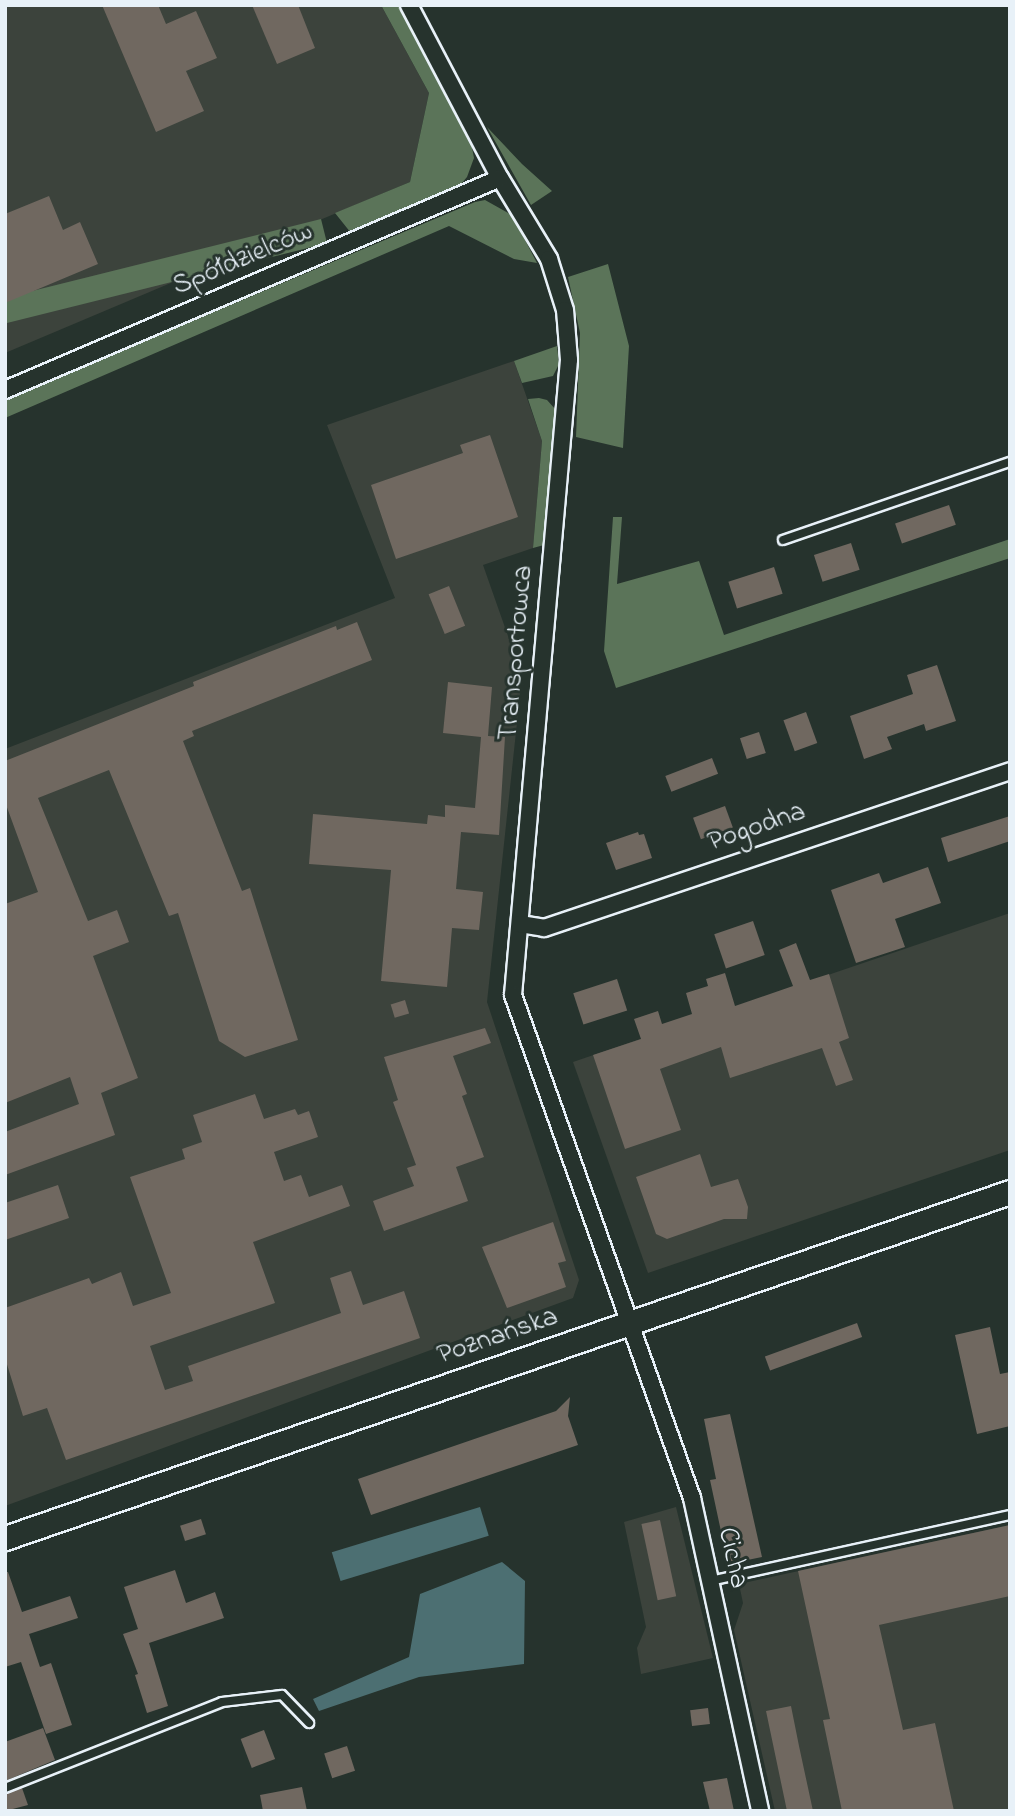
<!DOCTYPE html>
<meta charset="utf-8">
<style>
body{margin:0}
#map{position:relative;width:1015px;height:1816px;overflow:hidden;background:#26332d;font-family:"Indie Flower",sans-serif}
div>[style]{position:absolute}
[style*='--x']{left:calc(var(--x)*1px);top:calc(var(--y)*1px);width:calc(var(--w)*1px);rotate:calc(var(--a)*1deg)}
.built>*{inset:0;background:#3c433c}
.green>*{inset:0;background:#5b7459;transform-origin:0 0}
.water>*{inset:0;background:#4c6f72;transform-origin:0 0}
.building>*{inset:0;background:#706860;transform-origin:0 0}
.roads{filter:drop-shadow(2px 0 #e8f1f8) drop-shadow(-2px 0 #e8f1f8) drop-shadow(0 2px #e8f1f8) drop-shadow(0 -2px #e8f1f8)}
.service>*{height:8px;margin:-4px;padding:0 4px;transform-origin:4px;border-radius:4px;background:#26332d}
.minor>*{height:16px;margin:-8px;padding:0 8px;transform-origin:8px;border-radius:8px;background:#26332d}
.secondary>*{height:23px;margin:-11.5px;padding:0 11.5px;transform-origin:11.5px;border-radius:11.5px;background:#26332d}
span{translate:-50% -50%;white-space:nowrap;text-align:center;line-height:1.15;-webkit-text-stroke:6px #26332d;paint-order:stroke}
.street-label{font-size:28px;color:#e8f1f8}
.frame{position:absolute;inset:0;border:7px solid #e8f1f8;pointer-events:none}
</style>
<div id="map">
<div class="built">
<div style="clip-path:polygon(5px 5px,381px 5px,429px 93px,410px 182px,5px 353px)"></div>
<div style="clip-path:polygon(514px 361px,542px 441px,533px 548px,483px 565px,522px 676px,487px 1002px,579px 1280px,573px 1298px,5px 1506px,5px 749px,395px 598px,327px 425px)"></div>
<div style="clip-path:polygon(1010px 913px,1010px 1150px,648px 1273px,573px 1062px)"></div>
<div style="clip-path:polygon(676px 1507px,713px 1658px,641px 1674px,637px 1648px,646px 1627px,624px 1522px)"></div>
<div style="clip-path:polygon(1010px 1525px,1010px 1811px,775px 1811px,734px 1630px,743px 1603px,739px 1584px)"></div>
</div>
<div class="green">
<div style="clip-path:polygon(381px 5px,399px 5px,470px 137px,474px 158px,467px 177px,456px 190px,351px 233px,335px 213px,410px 182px,429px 93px)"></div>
<div style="clip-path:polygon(487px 127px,522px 164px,552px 191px,531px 205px)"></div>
<div style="clip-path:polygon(485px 200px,512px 215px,537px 263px,514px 259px,449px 226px,5px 418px,5px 400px,475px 202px)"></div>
<div style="left:321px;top:219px;width:25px;height:343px;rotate:76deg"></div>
<div style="clip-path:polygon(608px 264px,629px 346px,623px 448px,576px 437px,580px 333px,568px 277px)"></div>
<div style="clip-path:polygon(557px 346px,559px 364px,553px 376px,522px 383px,514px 361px)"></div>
<div style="clip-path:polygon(539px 398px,547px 400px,556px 410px,544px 545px,533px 548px,542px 441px,528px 399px)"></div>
<div style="clip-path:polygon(613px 517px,622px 517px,617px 584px,699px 561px,724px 635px,1010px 539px,1010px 558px,616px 688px,604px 651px)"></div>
</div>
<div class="water">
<div style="left:480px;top:1507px;width:30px;height:155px;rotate:73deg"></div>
<div style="clip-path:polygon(502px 1562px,525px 1581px,524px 1664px,419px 1677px,319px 1711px,313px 1699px,409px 1657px,420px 1594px)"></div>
</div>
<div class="building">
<div style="clip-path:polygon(102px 5px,158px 5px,166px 24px,196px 11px,217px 58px,186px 71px,204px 111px,156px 132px)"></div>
<div style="clip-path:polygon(252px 5px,298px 5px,315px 48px,277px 64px)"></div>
<div style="clip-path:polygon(49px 196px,63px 230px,80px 222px,98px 264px,5px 303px,5px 214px)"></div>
<div style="clip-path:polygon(490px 435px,518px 517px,396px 559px,371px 485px,463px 453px,460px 445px)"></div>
<div style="left:949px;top:505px;width:21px;height:57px;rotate:71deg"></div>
<div style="left:851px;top:543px;width:28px;height:39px;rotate:72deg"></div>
<div style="left:774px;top:567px;width:28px;height:48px;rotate:72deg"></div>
<div style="left:449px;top:586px;width:43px;height:22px;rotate:68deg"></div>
<div style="clip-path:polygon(357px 622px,372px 660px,192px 731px,194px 736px,183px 741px,242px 891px,250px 888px,298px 1040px,245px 1057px,219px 1041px,178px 913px,169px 916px,109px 770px,38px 798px,88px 921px,117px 910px,129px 942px,93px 956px,138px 1078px,101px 1093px,115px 1135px,5px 1175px,5px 1132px,79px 1104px,70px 1077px,5px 1103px,5px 904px,38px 892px,5px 802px,5px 761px,194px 686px,193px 682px,336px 626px,337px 630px)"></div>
<div style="clip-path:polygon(937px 665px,956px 721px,926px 731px,924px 724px,887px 737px,892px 749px,864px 759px,850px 716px,913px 694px,907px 675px)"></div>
<div style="clip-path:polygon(448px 682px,492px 687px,488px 736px,505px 737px,499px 835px,461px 832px,456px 889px,483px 892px,479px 930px,452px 928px,447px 987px,381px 981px,391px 870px,309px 864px,313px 814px,427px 824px,428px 815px,445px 817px,445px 805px,475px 808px,481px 737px,443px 733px)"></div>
<div style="left:806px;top:712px;width:33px;height:24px;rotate:70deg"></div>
<div style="left:759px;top:732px;width:22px;height:20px;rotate:72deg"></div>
<div style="left:712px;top:758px;width:17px;height:50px;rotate:69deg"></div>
<div style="left:725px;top:806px;width:23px;height:34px;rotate:70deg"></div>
<div style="clip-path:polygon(1010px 816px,1010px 841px,948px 862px,941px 838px)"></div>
<div style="clip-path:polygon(638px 832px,639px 835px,644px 834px,652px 858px,616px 870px,606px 843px)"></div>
<div style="clip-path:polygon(928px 867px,941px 903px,895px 919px,905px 947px,856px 963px,831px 890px,879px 873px,883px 883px)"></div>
<div style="left:753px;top:921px;width:36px;height:41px;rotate:71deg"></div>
<div style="clip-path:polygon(796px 943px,810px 980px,829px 974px,849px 1038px,839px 1042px,853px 1080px,836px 1086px,822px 1048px,730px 1078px,721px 1047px,660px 1069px,681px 1130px,625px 1149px,593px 1055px,641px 1039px,634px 1019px,658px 1011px,662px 1024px,692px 1014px,686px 993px,708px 986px,706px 979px,725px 973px,735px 1006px,793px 986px,779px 950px)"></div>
<div style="left:617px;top:979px;width:33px;height:46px;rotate:72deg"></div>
<div style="left:405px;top:1000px;width:14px;height:15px;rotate:73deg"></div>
<div style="clip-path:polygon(485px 1028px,491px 1043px,453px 1056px,467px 1094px,462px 1096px,484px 1157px,456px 1167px,468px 1201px,384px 1231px,373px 1201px,414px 1186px,407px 1168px,416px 1165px,393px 1102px,398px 1100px,384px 1057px)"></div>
<div style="clip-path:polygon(255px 1094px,264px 1119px,295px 1109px,298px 1115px,309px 1111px,318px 1137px,274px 1152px,284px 1181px,301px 1175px,309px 1197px,342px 1185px,350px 1206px,253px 1242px,275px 1303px,150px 1346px,165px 1390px,193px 1381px,188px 1366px,341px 1313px,330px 1278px,351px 1271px,363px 1305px,404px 1291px,420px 1338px,66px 1460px,47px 1408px,23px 1416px,5px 1358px,5px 1308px,89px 1278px,92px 1284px,121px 1272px,133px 1306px,171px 1293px,130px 1177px,185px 1159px,182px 1149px,202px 1142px,193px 1115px)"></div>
<div style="clip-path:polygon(700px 1154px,711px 1187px,738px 1179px,748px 1207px,747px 1219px,724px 1219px,667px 1239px,656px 1234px,636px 1177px)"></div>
<div style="clip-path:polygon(58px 1185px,69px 1218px,5px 1240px,5px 1203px)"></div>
<div style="clip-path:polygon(553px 1222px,566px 1261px,558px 1263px,566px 1287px,507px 1308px,482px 1247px)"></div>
<div style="left:857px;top:1323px;width:15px;height:98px;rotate:70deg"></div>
<div style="clip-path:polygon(990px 1327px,1000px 1374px,1010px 1372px,1010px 1426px,977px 1434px,955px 1335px)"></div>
<div style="clip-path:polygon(570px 1397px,568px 1416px,578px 1445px,371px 1515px,358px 1479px,556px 1411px)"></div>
<div style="clip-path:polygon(730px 1414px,762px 1557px,728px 1564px,710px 1480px,716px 1479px,704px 1419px)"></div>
<div style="left:201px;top:1519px;width:16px;height:22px;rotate:72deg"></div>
<div style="left:660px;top:1520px;width:78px;height:19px;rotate:78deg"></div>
<div style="clip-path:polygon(1010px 1525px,1010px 1596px,879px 1625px,903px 1730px,935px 1723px,954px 1811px,842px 1811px,823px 1720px,830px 1719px,798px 1571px)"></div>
<div style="clip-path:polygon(175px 1570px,186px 1603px,215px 1592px,224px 1618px,149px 1643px,168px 1706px,147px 1713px,135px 1675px,138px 1674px,123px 1634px,138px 1629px,124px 1587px)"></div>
<div style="clip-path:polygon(5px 1572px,8px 1572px,22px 1612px,70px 1596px,78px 1618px,29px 1634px,40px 1667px,51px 1663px,72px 1725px,46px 1734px,21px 1662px,5px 1667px)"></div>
<div style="clip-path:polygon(791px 1706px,799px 1746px,813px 1811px,787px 1811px,766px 1711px)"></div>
<div style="left:708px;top:1708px;width:16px;height:18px;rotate:83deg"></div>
<div style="clip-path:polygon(43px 1728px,55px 1760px,5px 1781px,5px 1742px)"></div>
<div style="left:264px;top:1730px;width:31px;height:25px;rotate:69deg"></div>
<div style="left:347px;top:1746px;width:26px;height:24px;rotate:72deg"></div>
<div style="clip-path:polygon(727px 1778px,734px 1811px,710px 1811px,703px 1782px)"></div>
<div style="clip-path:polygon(302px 1787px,307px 1811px,263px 1811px,260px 1795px)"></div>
<div style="clip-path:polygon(22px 1788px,28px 1805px,5px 1811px,5px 1794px)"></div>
</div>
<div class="roads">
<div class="service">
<div style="--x:783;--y:540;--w:240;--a:-19"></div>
<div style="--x:710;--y:1581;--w:307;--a:-12.4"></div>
<div style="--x:5;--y:1788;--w:233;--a:-21.6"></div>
<div style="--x:222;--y:1702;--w:60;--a:-6.7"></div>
<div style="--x:282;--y:1695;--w:39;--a:46"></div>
</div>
<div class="minor">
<div style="--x:409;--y:5;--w:195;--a:62.3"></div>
<div style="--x:500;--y:178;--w:95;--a:58.8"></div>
<div style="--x:549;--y:259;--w:53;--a:72.6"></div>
<div style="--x:565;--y:310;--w:50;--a:85.4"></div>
<div style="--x:569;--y:360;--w:637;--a:95.04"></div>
<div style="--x:513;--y:995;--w:534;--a:70.41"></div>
<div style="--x:692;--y:1498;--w:320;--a:77.7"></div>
<div style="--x:5;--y:390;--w:538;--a:-23.18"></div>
<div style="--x:520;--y:924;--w:24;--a:9"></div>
<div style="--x:544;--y:928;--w:492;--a:-18.6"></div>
</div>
<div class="secondary">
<div style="--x:5;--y:1538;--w:1063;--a:-19"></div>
</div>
</div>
<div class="street-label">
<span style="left:243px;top:260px;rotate:-23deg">Spółdzielców</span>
<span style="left:517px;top:653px;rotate:-85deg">Transportowca</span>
<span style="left:757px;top:828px;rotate:-19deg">Pogodna</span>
<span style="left:498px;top:1337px;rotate:-19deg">Poznańska</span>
<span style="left:732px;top:1558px;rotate:78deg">Cicha</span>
</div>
<div class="frame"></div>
</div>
